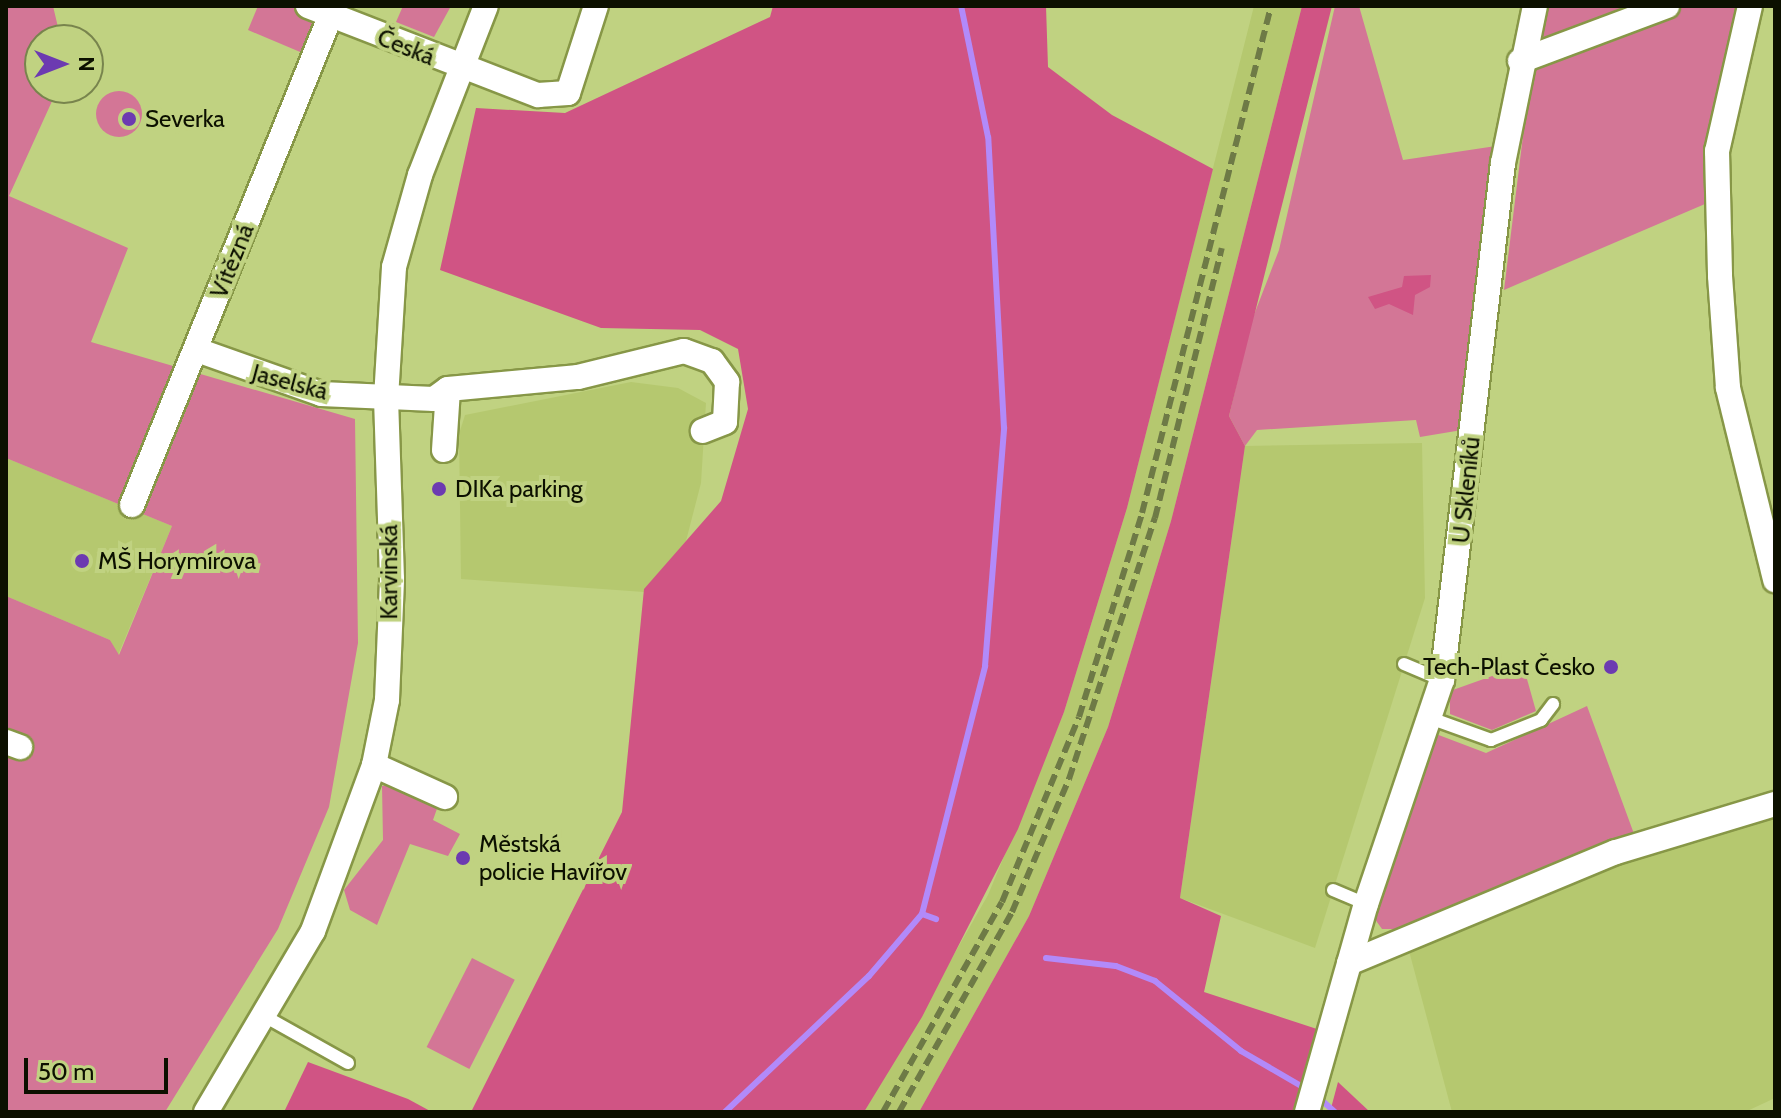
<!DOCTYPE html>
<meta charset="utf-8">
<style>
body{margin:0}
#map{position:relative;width:1781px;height:1118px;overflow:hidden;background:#c0d281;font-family:Cabin,sans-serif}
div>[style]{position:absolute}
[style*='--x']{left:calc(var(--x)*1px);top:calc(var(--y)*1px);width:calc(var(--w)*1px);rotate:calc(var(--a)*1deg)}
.built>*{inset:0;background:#b5c86f}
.green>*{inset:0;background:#d37696;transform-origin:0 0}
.round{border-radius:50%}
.forest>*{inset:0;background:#d05484}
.stream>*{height:6px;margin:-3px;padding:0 3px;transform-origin:3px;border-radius:3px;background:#b28afa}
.roads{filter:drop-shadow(2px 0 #879747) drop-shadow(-2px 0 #879747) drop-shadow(0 2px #879747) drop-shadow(0 -2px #879747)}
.service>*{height:12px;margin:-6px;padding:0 6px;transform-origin:6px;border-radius:6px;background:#fff}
.minor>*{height:24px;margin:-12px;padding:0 12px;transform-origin:12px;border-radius:12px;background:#fff}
.rail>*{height:6px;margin-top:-3px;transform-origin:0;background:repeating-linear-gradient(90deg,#6e7a46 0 12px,transparent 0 18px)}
.dots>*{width:22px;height:22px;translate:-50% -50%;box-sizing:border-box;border:4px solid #c0d281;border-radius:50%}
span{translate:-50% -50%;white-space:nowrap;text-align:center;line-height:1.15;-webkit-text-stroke:8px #c0d281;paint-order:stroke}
.street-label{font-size:24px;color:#0c1000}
.poi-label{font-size:24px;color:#0c1000}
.left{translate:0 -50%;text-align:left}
.right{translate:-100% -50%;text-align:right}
.frame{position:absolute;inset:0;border:8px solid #0c1000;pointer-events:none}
.north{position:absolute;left:24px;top:24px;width:80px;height:80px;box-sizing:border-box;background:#c0d281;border:2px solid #78844d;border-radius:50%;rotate:90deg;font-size:22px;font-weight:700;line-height:32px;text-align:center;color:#0c1000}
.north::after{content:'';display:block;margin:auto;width:28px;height:36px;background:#6c3ab1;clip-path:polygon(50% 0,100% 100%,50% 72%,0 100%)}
.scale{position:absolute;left:24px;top:1058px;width:144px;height:36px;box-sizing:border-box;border:4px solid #0c1000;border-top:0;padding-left:10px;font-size:24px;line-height:28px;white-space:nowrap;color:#0c1000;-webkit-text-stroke:6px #c0d281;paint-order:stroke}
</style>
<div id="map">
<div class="built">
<div style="clip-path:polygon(1254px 6px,1302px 6px,1171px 521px,1108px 727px,1029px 916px,919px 1112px,864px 1112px,988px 895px,1064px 712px,1127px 508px)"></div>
<div style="clip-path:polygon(631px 382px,678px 388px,706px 403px,701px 483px,686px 541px,644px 592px,461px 579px,459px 434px,465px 415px)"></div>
<div style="clip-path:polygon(1422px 443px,1425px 598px,1315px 948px,1180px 898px,1245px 446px)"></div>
<div style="clip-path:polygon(6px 458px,172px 526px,118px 655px,110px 640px,6px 596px)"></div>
<div style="clip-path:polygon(1775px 811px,1775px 1098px,1745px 1112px,1452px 1112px,1408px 947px,1624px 861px)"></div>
</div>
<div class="green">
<div style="clip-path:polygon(6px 6px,53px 6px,61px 40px,40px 40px,40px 88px,58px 88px,9px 196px,128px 248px,91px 342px,355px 419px,358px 643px,329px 807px,278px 929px,165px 1112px,6px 1112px,6px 596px,110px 640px,119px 655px,172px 526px,6px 458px)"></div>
<div style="clip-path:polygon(258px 6px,299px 6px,325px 19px,312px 57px,248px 30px)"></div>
<div style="clip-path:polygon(403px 6px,451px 6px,434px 37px,396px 22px)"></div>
<div style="clip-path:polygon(1335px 6px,1359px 6px,1403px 160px,1496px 146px,1462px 430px,1420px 437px,1416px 420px,1257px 430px,1245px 446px,1229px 416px,1252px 320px,1279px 250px)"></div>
<div style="clip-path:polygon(1549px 6px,1647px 6px,1539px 49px)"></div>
<div style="clip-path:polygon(1680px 6px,1739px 6px,1712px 201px,1504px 290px,1531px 71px)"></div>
<div class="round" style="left:96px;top:91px;width:46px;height:46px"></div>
<div style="clip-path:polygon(1523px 665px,1536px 711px,1492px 730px,1450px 714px,1450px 691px)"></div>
<div style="clip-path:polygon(1587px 706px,1637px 842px,1404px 929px,1382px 929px,1372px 915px,1436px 734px,1486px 753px)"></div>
<div style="clip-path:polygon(399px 784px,439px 803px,433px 820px,460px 834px,448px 856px,410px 844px,377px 925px,350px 910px,344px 890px,383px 840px,382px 786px)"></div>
<div style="left:472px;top:958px;width:48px;height:100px;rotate:27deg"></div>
</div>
<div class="forest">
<div style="clip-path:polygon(773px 6px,1046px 6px,1048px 67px,1112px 115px,1213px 169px,1127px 508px,1064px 712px,1018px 829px,922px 1017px,864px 1112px,471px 1112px,622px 812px,644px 589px,721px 501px,748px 409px,738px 349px,700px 330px,601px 328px,440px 270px,476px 108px,565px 113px,770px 17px)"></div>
<div style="clip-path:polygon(1302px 6px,1332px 6px,1229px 416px,1245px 446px,1180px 898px,1221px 916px,1204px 992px,1320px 1030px,1300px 1112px,919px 1112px,1029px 916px,1108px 727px,1171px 521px)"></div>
<div style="clip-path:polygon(1431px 275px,1430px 287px,1415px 295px,1413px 315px,1389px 304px,1375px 309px,1368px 297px,1402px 287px,1404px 276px)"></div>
<div style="clip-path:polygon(308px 1062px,408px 1099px,432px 1112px,284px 1112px)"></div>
<div style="clip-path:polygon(1338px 1082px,1370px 1112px,1330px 1112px)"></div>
</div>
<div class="stream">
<div style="--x:922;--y:914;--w:15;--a:20"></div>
<div style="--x:1046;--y:958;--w:70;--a:6.5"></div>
<div style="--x:1116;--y:966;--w:42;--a:21"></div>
<div style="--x:1155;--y:981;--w:111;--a:39.1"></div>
<div style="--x:1241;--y:1051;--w:78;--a:30.2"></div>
<div style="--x:1317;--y:1096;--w:24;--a:42"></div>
<div style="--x:725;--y:1112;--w:198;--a:-43.4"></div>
<div style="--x:869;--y:976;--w:82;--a:-49.5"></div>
<div style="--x:922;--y:914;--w:256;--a:-75.7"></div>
<div style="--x:985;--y:666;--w:239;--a:-85.4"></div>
<div style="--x:1004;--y:428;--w:291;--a:-93.1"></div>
<div style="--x:988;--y:137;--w:134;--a:-101.6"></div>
</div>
<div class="roads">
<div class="service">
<div style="--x:1404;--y:664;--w:41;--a:22.8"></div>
<div style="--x:1430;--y:718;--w:65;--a:19.8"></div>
<div style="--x:1491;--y:740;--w:54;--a:-21.8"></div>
<div style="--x:1541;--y:720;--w:20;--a:-53"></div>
<div style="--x:1333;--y:890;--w:36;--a:23"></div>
<div style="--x:266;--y:1017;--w:94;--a:29.3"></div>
</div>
<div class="minor">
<div style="--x:308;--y:6;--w:247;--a:21.2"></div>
<div style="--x:538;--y:95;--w:30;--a:-4"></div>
<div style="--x:568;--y:93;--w:91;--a:-72.2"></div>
<div style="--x:1750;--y:6;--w:149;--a:102.8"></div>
<div style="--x:1717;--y:151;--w:125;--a:88.6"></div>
<div style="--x:1720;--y:276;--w:112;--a:85.9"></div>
<div style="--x:1728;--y:388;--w:198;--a:76.2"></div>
<div style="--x:1520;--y:61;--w:157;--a:-20.5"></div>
<div style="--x:197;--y:350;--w:132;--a:19.5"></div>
<div style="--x:321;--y:394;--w:113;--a:2.5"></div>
<div style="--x:434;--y:399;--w:17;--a:-36"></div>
<div style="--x:448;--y:389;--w:131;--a:-5.3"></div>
<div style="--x:578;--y:377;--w:109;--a:-13.8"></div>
<div style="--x:684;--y:351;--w:30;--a:20"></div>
<div style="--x:712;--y:361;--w:26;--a:54"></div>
<div style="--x:727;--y:382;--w:40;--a:92.9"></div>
<div style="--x:725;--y:422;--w:24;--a:158"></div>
<div style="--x:444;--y:450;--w:61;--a:-86.2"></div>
<div style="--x:132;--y:505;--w:527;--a:-67.92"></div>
<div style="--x:6;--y:742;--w:15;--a:20"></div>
<div style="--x:374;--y:765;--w:78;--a:24.3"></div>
<div style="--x:1349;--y:963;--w:289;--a:-22.6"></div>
<div style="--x:1616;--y:852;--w:166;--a:-16.8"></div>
<div style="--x:206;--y:1112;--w:210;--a:-59.4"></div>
<div style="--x:313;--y:931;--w:177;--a:-69.8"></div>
<div style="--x:374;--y:765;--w:66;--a:-78.7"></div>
<div style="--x:387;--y:700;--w:121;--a:-87.6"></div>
<div style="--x:392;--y:579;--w:181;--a:-91.9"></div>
<div style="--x:386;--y:398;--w:131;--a:-86.5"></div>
<div style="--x:394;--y:267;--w:96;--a:-74.2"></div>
<div style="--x:420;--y:175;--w:181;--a:-68.7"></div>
<div style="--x:1307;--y:1112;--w:216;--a:-74.2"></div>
<div style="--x:1366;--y:904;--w:237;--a:-71.3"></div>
<div style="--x:1442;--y:680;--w:521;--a:-83.27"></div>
<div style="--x:1503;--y:163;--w:160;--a:-78.5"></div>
</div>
</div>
<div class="rail">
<div style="--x:883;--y:1112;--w:241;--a:-60.5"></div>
<div style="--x:1002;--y:902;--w:200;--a:-67.4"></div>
<div style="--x:1079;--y:717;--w:214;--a:-72.8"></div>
<div style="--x:1142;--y:513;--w:523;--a:-75.72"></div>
<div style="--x:899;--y:1112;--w:230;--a:-60.5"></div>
<div style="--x:1012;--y:912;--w:145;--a:-66.8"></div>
<div style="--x:1069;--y:779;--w:275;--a:-71.8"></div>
<div style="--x:1155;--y:518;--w:278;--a:-76.1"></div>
</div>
<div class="dots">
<div style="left:129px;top:119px;background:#6c3ab1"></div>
<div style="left:439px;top:489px;background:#6c3ab1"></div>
<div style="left:82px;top:561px;background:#6c3ab1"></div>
<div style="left:1611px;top:667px;background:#6c3ab1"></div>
<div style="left:463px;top:858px;background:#6c3ab1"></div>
</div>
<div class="street-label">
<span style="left:406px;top:47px;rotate:22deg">Česká</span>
<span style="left:232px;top:261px;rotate:-68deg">Vítězná</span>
<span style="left:290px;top:382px;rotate:15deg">Jaselská</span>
<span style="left:1466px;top:490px;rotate:-84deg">U Skleníků</span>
<span style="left:389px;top:572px;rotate:-90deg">Karvinská</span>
</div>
<div class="poi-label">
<span class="left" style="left:145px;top:119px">Severka</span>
<span class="left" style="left:455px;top:489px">DIKa parking</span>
<span class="left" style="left:98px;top:561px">MŠ Horymírova</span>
<span class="right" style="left:1595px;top:667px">Tech-Plast Česko</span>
<span class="left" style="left:479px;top:858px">Městská<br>policie Havířov</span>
</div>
<div class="frame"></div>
<div class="north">N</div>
<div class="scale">50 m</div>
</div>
